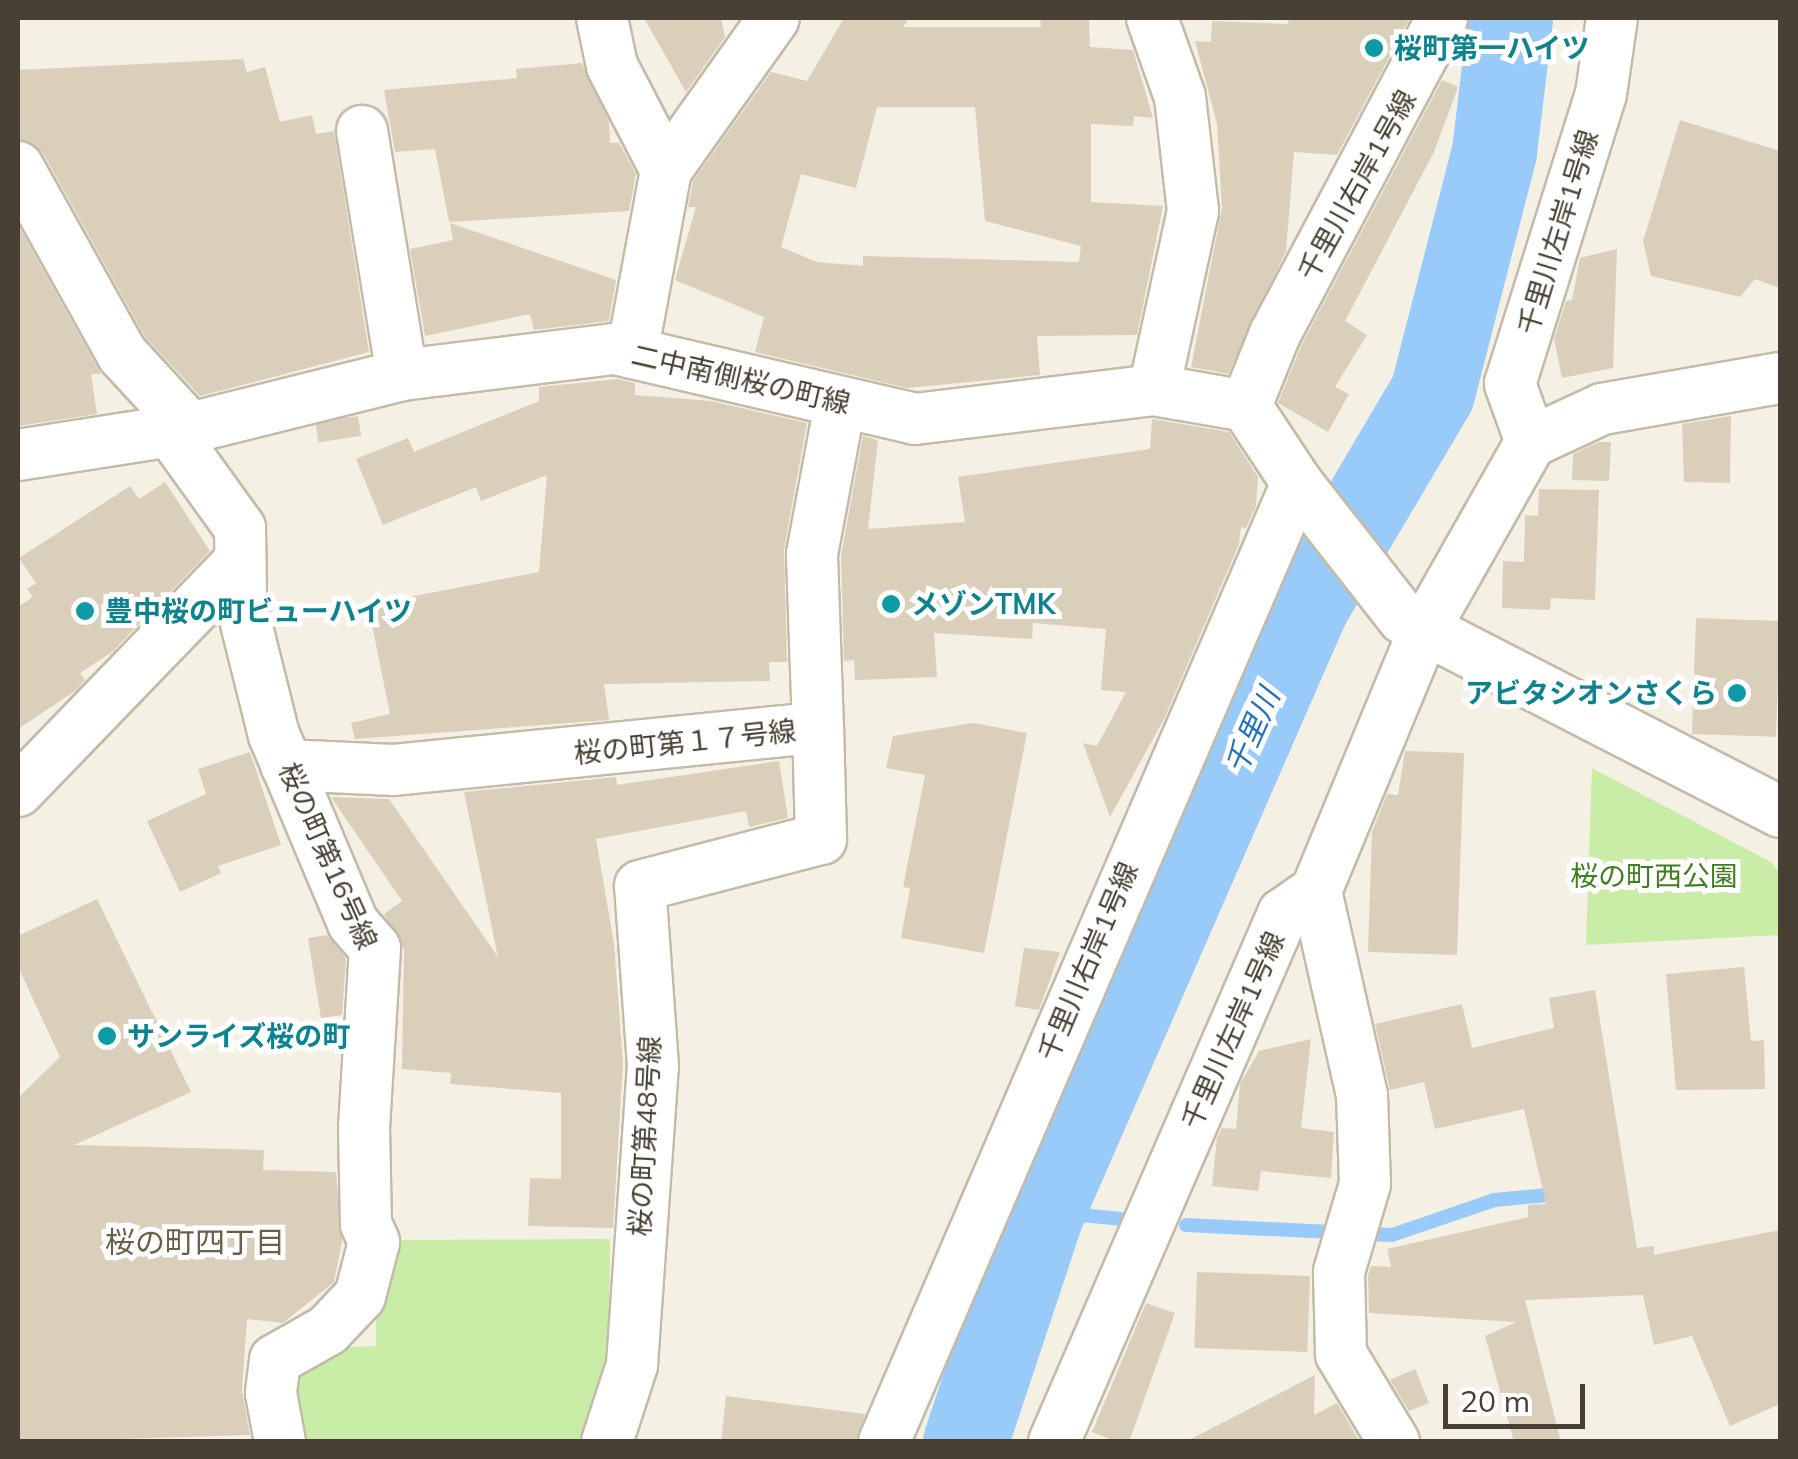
<!DOCTYPE html>
<meta charset="utf-8">
<style>
body{margin:0}
#map{position:relative;width:1798px;height:1459px;overflow:hidden;background:#f4f0e3;font-family:Mulish,"Noto Sans JP",sans-serif}
div>[style]{position:absolute}
[style*='--x']{left:calc(var(--x)*1px);top:calc(var(--y)*1px);width:calc(var(--w)*1px);rotate:calc(var(--a)*1deg)}
.green>*{inset:0;background:#c9eda7}
.stream>*{height:14px;margin:-7px;padding:0 7px;transform-origin:7px;border-radius:7px;background:#98cbf9}
.river>*{height:85px;margin:-42.5px;padding:0 42.5px;transform-origin:42.5px;border-radius:42.5px;background:#98cbf9}
.building>*{inset:0;background:#dacfba;transform-origin:0 0}
.roads{filter:drop-shadow(2px 0 #c3bba8) drop-shadow(-2px 0 #c3bba8) drop-shadow(0 2px #c3bba8) drop-shadow(0 -2px #c3bba8)}
.street>*{height:50px;margin:-25px;padding:0 25px;transform-origin:25px;border-radius:25px;background:#fff}
.dots>*{width:28px;height:28px;translate:-50% -50%;box-sizing:border-box;border:5px solid #fff;border-radius:50%}
span{translate:-50% -50%;white-space:nowrap;text-align:center;line-height:1.15;-webkit-text-stroke:10px #fff;paint-order:stroke}
.culture-label{font-size:28px;color:#0d838f;font-weight:700}
.left{translate:0 -50%;text-align:left}
.right{translate:-100% -50%;text-align:right}
.street-label{font-size:28px;color:#474033}
.park-label{font-size:28px;color:#3e7f1f}
.water-label{font-size:30px;color:#2072bf;font-style:italic}
.neighbourhood-label{font-size:30px;color:#6b5f49}
.frame{position:absolute;inset:0;border:20px solid #474033;pointer-events:none}
.scale{position:absolute;left:1443px;top:1384px;width:142px;height:45px;box-sizing:border-box;border:5px solid #474033;border-top:0;padding-left:12px;font-size:30px;line-height:35px;white-space:nowrap;color:#474033;-webkit-text-stroke:8px #fff;paint-order:stroke}
</style>
<div id="map">
<div class="green">
<div style="clip-path:polygon(1592px 768px,1771px 862px,1780px 874px,1780px 935px,1586px 945px)"></div>
<div style="clip-path:polygon(610px 1239px,609px 1342px,585px 1441px,304px 1441px,290px 1392px,300px 1365px,331px 1348px,376px 1346px,376px 1289px,395px 1240px)"></div>
</div>
<div class="stream">
<div style="--x:1042;--y:1211;--w:88;--a:5.8"></div>
<div style="--x:1186;--y:1225;--w:206;--a:2.8"></div>
<div style="--x:1392;--y:1235;--w:108;--a:-18.9"></div>
<div style="--x:1494;--y:1200;--w:66;--a:-5.2"></div>
</div>
<div class="river">
<div style="--x:965;--y:1442;--w:243;--a:-71.6"></div>
<div style="--x:1042;--y:1211;--w:662;--a:-66.42"></div>
<div style="--x:1307;--y:604;--w:245;--a:-59.4"></div>
<div style="--x:1432;--y:393;--w:250;--a:-75.6"></div>
<div style="--x:1494;--y:151;--w:134;--a:-83.1"></div>
</div>
<div class="building">
<div style="clip-path:polygon(644px 18px,721px 18px,725px 37px,686px 92px)"></div>
<div style="clip-path:polygon(evenodd,844px 18px,909px 18px,903px 27px,1041px 27px,1040px 18px,1089px 18px,1090px 47px,1133px 50px,1153px 118px,1134px 116px,1133px 126px,1091px 124px,1091px 202px,1163px 206px,1137px 335px,1037px 336px,1040px 375px,907px 388px,755px 352px,764px 317px,675px 280px,696px 207px,688px 207px,693px 181px,771px 72px,807px 81px,844px 18px,877px 107px,975px 107px,985px 221px,1081px 246px,1079px 262px,863px 256px,863px 266px,817px 262px,781px 247px,801px 174px,856px 188px,877px 107px)"></div>
<div style="clip-path:polygon(1289px 18px,1410px 18px,1337px 155px,1294px 152px,1286px 251px,1228px 374px,1191px 367px,1222px 208px,1217px 124px,1195px 41px,1211px 42px,1212px 21px,1288px 24px)"></div>
<div style="clip-path:polygon(243px 59px,247px 72px,265px 67px,280px 122px,312px 115px,316px 134px,334px 131px,369px 352px,200px 396px,145px 337px,43px 153px,18px 138px,18px 70px)"></div>
<div style="clip-path:polygon(582px 63px,609px 122px,610px 143px,619px 143px,636px 174px,629px 211px,449px 222px,435px 149px,395px 152px,384px 90px,517px 78px,516px 69px)"></div>
<div style="clip-path:polygon(1442px 80px,1458px 87px,1434px 152px,1345px 321px,1367px 335px,1335px 387px,1349px 394px,1328px 432px,1278px 403px,1301px 346px)"></div>
<div style="clip-path:polygon(1680px 120px,1780px 151px,1780px 288px,1755px 279px,1740px 297px,1651px 276px,1643px 241px)"></div>
<div style="clip-path:polygon(450px 223px,616px 280px,609px 321px,534px 330px,530px 314px,425px 336px,410px 249px,453px 240px)"></div>
<div style="clip-path:polygon(18px 225px,101px 374px,91px 374px,97px 414px,18px 426px)"></div>
<div style="clip-path:polygon(1617px 249px,1613px 368px,1562px 378px,1554px 339px,1566px 301px,1572px 300px,1580px 258px)"></div>
<div style="clip-path:polygon(618px 379px,635px 383px,635px 395px,711px 401px,807px 423px,784px 549px,787px 662px,769px 662px,770px 681px,604px 684px,609px 720px,355px 739px,351px 723px,390px 714px,368px 605px,539px 572px,547px 475px,481px 501px,476px 487px,383px 525px,356px 459px,408px 438px,414px 452px,539px 401px,539px 387px)"></div>
<div style="left:358px;top:416px;width:20px;height:43px;rotate:81deg"></div>
<div style="clip-path:polygon(1731px 416px,1730px 483px,1684px 482px,1682px 424px)"></div>
<div style="clip-path:polygon(1152px 419px,1229px 432px,1258px 477px,1256px 506px,1246px 528px,1241px 527px,1239px 544px,1164px 719px,1110px 817px,1083px 743px,1097px 746px,1126px 692px,1101px 690px,1106px 629px,1033px 623px,1032px 639px,934px 633px,937px 677px,855px 680px,854px 660px,844px 661px,841px 556px,863px 436px,878px 440px,868px 529px,965px 522px,958px 477px,1150px 449px)"></div>
<div style="clip-path:polygon(1599px 442px,1611px 442px,1609px 481px,1572px 480px,1573px 454px)"></div>
<div style="clip-path:polygon(165px 482px,210px 551px,112px 652px,80px 673px,85px 680px,75px 691px,18px 729px,18px 607px,33px 597px,27px 589px,36px 583px,19px 558px,130px 486px,139px 499px)"></div>
<div style="clip-path:polygon(1539px 489px,1599px 490px,1595px 600px,1551px 598px,1550px 610px,1502px 608px,1503px 561px,1524px 562px,1525px 515px,1538px 516px)"></div>
<div style="left:1696px;top:618px;width:84px;height:116px;rotate:2deg"></div>
<div style="clip-path:polygon(973px 723px,1027px 733px,984px 953px,901px 938px,910px 888px,903px 887px,925px 775px,886px 768px,893px 736px)"></div>
<div style="clip-path:polygon(1405px 751px,1464px 753px,1457px 955px,1368px 952px,1372px 832px,1387px 794px,1398px 795px)"></div>
<div style="clip-path:polygon(250px 752px,281px 845px,218px 866px,221px 873px,180px 892px,147px 821px,206px 794px,198px 769px)"></div>
<div style="clip-path:polygon(779px 761px,788px 818px,749px 827px,746px 811px,596px 839px,614px 944px,623px 1063px,613px 1228px,528px 1226px,530px 1178px,561px 1179px,561px 1093px,450px 1084px,451px 1073px,402px 1069px,404px 950px,384px 914px,402px 901px,331px 797px,389px 799px,498px 957px,464px 792px,616px 777px,617px 785px)"></div>
<div style="clip-path:polygon(97px 899px,191px 1092px,74px 1145px,264px 1150px,263px 1170px,336px 1172px,342px 1242px,334px 1282px,283px 1323px,247px 1319px,242px 1390px,250px 1435px,18px 1442px,18px 1098px,60px 1057px,18px 967px,18px 936px)"></div>
<div style="clip-path:polygon(327px 935px,346px 958px,342px 1015px,321px 1018px,308px 938px)"></div>
<div style="clip-path:polygon(1024px 948px,1060px 952px,1039px 1010px,1015px 1006px)"></div>
<div style="clip-path:polygon(1744px 967px,1751px 1041px,1764px 1040px,1765px 1089px,1676px 1090px,1666px 974px)"></div>
<div style="clip-path:polygon(1595px 990px,1637px 1248px,1654px 1246px,1654px 1255px,1780px 1230px,1780px 1404px,1730px 1426px,1692px 1336px,1654px 1345px,1643px 1295px,1525px 1300px,1561px 1442px,1514px 1442px,1485px 1336px,1516px 1322px,1369px 1313px,1368px 1276px,1371px 1266px,1391px 1267px,1387px 1249px,1528px 1217px,1528px 1205px,1546px 1204px,1524px 1109px,1435px 1129px,1424px 1082px,1390px 1090px,1375px 1024px,1462px 1004px,1472px 1048px,1554px 1028px,1549px 998px)"></div>
<div style="clip-path:polygon(1311px 1039px,1301px 1128px,1334px 1132px,1331px 1178px,1261px 1171px,1258px 1191px,1212px 1186px,1217px 1138px,1222px 1128px,1236px 1129px,1240px 1084px,1259px 1051px)"></div>
<div style="left:1197px;top:1272px;width:113px;height:76px;rotate:2deg"></div>
<div style="clip-path:polygon(1146px 1303px,1175px 1313px,1129px 1442px,1117px 1442px,1092px 1432px)"></div>
<div style="clip-path:polygon(1415px 1369px,1429px 1403px,1409px 1411px,1390px 1380px)"></div>
<div style="clip-path:polygon(1315px 1375px,1314px 1415px,1337px 1403px,1360px 1442px,1185px 1442px)"></div>
<div style="clip-path:polygon(726px 1396px,865px 1414px,856px 1442px,721px 1442px)"></div>
</div>
<div class="roads">
<div class="street">
<div style="--x:602;--y:18;--w:49;--a:78.2"></div>
<div style="--x:612;--y:66;--w:117;--a:62.6"></div>
<div style="--x:666;--y:170;--w:186;--a:100.5"></div>
<div style="--x:1152;--y:18;--w:84;--a:70.5"></div>
<div style="--x:1180;--y:97;--w:115;--a:83.5"></div>
<div style="--x:1193;--y:211;--w:183;--a:102.3"></div>
<div style="--x:362;--y:131;--w:247;--a:80.7"></div>
<div style="--x:18;--y:167;--w:214;--a:60.9"></div>
<div style="--x:122;--y:354;--w:100;--a:47.4"></div>
<div style="--x:666;--y:170;--w:186;--a:-54.6"></div>
<div style="--x:1246;--y:406;--w:78;--a:-68.1"></div>
<div style="--x:1275;--y:334;--w:357;--a:-62.1"></div>
<div style="--x:170;--y:431;--w:120;--a:54.2"></div>
<div style="--x:240;--y:528;--w:75;--a:89.2"></div>
<div style="--x:241;--y:603;--w:136;--a:76"></div>
<div style="--x:274;--y:735;--w:204;--a:67.2"></div>
<div style="--x:353;--y:923;--w:33;--a:49"></div>
<div style="--x:375;--y:948;--w:180;--a:93.5"></div>
<div style="--x:364;--y:1128;--w:96;--a:88.8"></div>
<div style="--x:366;--y:1224;--w:20;--a:66"></div>
<div style="--x:374;--y:1242;--w:56;--a:104.5"></div>
<div style="--x:360;--y:1296;--w:47;--a:133.3"></div>
<div style="--x:328;--y:1330;--w:61;--a:150.5"></div>
<div style="--x:275;--y:1360;--w:33;--a:97"></div>
<div style="--x:271;--y:1393;--w:50;--a:79.6"></div>
<div style="--x:1531;--y:442;--w:62;--a:-109.9"></div>
<div style="--x:1510;--y:384;--w:304;--a:-72.6"></div>
<div style="--x:1601;--y:94;--w:77;--a:-81.8"></div>
<div style="--x:18;--y:455;--w:174;--a:-8.9"></div>
<div style="--x:190;--y:428;--w:219;--a:-14"></div>
<div style="--x:402;--y:375;--w:215;--a:-7"></div>
<div style="--x:615;--y:349;--w:308;--a:13.1"></div>
<div style="--x:915;--y:419;--w:241;--a:-6.9"></div>
<div style="--x:1154;--y:390;--w:93;--a:9.9"></div>
<div style="--x:1246;--y:406;--w:92;--a:56.5"></div>
<div style="--x:1297;--y:483;--w:172;--a:51.9"></div>
<div style="--x:1403;--y:618;--w:424;--a:27.2"></div>
<div style="--x:286;--y:765;--w:108;--a:2.7"></div>
<div style="--x:394;--y:770;--w:426;--a:-5.7"></div>
<div style="--x:818;--y:728;--w:174;--a:-92"></div>
<div style="--x:812;--y:554;--w:153;--a:-79.4"></div>
<div style="--x:18;--y:791;--w:320;--a:-46"></div>
<div style="--x:1316;--y:891;--w:209;--a:77.3"></div>
<div style="--x:1362;--y:1095;--w:89;--a:88.1"></div>
<div style="--x:1365;--y:1184;--w:92;--a:106.5"></div>
<div style="--x:1339;--y:1272;--w:82;--a:88.6"></div>
<div style="--x:1341;--y:1354;--w:103;--a:58.9"></div>
<div style="--x:607;--y:1442;--w:81;--a:-72"></div>
<div style="--x:632;--y:1365;--w:300;--a:-86"></div>
<div style="--x:653;--y:1066;--w:180;--a:-94.1"></div>
<div style="--x:640;--y:886;--w:187;--a:-14.6"></div>
<div style="--x:821;--y:839;--w:111;--a:-91.5"></div>
<div style="--x:884;--y:1442;--w:1044;--a:-66.7"></div>
<div style="--x:1054;--y:1442;--w:576;--a:-66.55"></div>
<div style="--x:1283;--y:914;--w:40;--a:-34.9"></div>
<div style="--x:1316;--y:891;--w:282;--a:-67.5"></div>
<div style="--x:1424;--y:630;--w:216;--a:-60.4"></div>
<div style="--x:1531;--y:442;--w:78;--a:-24.9"></div>
<div style="--x:1602;--y:409;--w:181;--a:-9.9"></div>
</div>
</div>
<div class="dots">
<div style="left:1374px;top:48px;background:#0f9aa8"></div>
<div style="left:891px;top:604px;background:#0f9aa8"></div>
<div style="left:85px;top:611px;background:#0f9aa8"></div>
<div style="left:1737px;top:693px;background:#0f9aa8"></div>
<div style="left:107px;top:1036px;background:#0f9aa8"></div>
</div>
<div class="culture-label">
<span class="left" style="left:1394px;top:48px">桜町第一ハイツ</span>
<span class="left" style="left:911px;top:604px">メゾンTMK</span>
<span class="left" style="left:105px;top:611px">豊中桜の町ビューハイツ</span>
<span class="right" style="left:1717px;top:693px">アビタシオンさくら</span>
<span class="left" style="left:127px;top:1036px">サンライズ桜の町</span>
</div>
<div class="street-label">
<span style="left:1357px;top:185px;rotate:-61deg">千里川右岸1号線</span>
<span style="left:1558px;top:232px;rotate:-73deg">千里川左岸1号線</span>
<span style="left:741px;top:379px;rotate:13deg">二中南側桜の町線</span>
<span style="left:685px;top:742px;rotate:-6deg">桜の町第１７号線</span>
<span style="left:328px;top:856px;rotate:66deg">桜の町第16号線</span>
<span style="left:1088px;top:961px;rotate:-67deg">千里川右岸1号線</span>
<span style="left:1233px;top:1030px;rotate:-66deg">千里川左岸1号線</span>
<span style="left:645px;top:1136px;rotate:-87deg">桜の町第48号線</span>
</div>
<div class="park-label">
<span style="left:1654px;top:876px">桜の町西公園</span>
</div>
<div class="water-label">
<span style="left:1252px;top:731px;rotate:-66deg">千里川</span>
</div>
<div class="neighbourhood-label">
<span style="left:195px;top:1242px">桜の町四丁目</span>
</div>
<div class="frame"></div>
<div class="scale">20 m</div>
</div>
